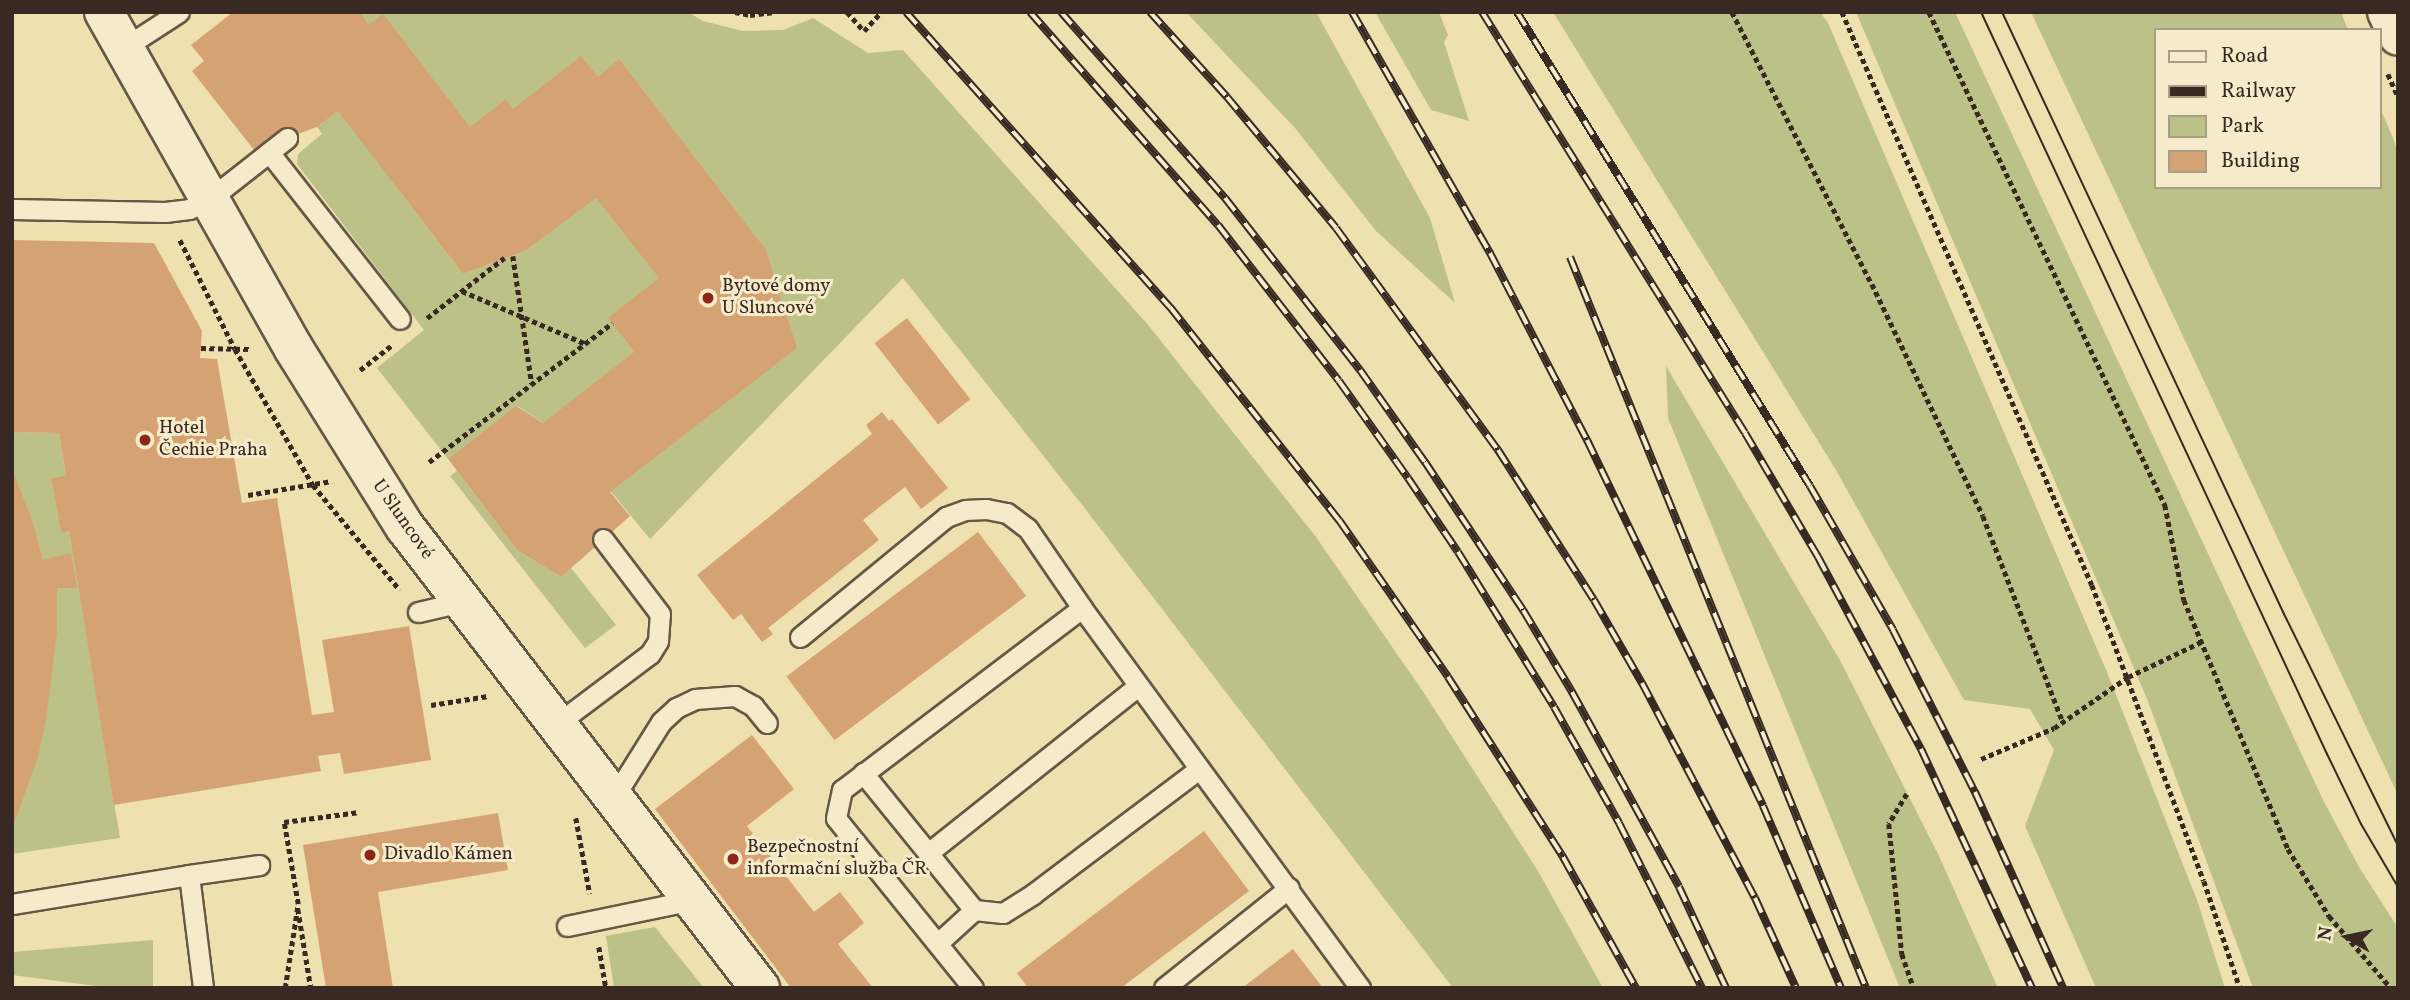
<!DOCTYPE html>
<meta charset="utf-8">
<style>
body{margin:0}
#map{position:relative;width:2410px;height:1000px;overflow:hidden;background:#efe0af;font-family:Vollkorn,serif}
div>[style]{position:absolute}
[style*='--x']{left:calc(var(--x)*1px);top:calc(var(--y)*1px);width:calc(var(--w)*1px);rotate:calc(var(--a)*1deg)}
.green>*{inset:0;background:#bcc188}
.building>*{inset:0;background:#d5a373;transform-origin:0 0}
.path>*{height:4.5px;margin-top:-2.25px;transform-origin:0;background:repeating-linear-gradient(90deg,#382923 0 5px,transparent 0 8.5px)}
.roads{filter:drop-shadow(2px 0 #665746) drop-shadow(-2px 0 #665746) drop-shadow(0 2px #665746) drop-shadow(0 -2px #665746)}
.service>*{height:19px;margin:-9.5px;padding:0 9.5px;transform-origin:9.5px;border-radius:9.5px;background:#f5ebcb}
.minor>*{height:38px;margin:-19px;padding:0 19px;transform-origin:19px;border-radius:19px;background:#f5ebcb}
.secondary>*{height:38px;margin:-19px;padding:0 19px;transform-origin:19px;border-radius:19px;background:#f5ebcb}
.tram>*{height:2px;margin:-1px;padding:0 1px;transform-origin:1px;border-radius:1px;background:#382923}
.rail>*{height:8px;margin-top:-4px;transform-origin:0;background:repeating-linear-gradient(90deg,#f5ebcb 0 16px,#382923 0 32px);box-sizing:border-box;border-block:2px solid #382923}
.dots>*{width:19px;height:19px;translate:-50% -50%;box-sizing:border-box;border:4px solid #f5ebcb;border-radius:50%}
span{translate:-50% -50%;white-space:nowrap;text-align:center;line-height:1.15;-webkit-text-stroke:6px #f5ebcb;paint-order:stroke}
.poi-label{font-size:19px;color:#382923}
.left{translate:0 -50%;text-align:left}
.street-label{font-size:19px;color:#382923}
.frame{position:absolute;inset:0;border:14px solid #382923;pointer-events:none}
.legend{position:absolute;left:2154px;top:28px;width:228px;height:161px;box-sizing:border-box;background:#f5ebcb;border:2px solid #a99d88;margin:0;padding:9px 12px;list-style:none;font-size:21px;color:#382923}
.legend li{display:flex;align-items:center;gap:14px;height:35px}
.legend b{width:35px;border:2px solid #a99d88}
.north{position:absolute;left:2312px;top:902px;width:70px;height:70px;-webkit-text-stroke:5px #f5ebcb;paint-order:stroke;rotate:279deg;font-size:19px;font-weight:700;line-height:28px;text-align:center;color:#382923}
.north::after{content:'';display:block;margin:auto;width:24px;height:32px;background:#382923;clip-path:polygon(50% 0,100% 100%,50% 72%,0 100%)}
</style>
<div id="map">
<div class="green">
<div style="clip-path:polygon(evenodd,338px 12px,688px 12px,703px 21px,743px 31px,783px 30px,813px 18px,868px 53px,903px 50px,1149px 326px,1316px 537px,1424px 693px,1538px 871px,1603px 988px,1453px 988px,1083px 506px,903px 278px,650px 539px,566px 437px,517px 406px,448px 459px,377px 368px,424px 330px,297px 164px,298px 154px,322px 134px,317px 127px,370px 86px,338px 12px,451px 150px,579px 210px,525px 251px,463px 274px,400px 192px,451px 150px,338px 12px,608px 318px,729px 375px,667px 395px,608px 318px)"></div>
<div style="clip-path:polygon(1186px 12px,1316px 12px,1430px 218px,1455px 303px,1376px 231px,1295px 128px)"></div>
<div style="clip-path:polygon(1375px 12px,1439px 12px,1448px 35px,1444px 42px,1469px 121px,1431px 110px)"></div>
<div style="clip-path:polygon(1553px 12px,1820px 12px,1828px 23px,2107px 672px,2197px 900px,2225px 988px,2096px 988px,2025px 826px,2054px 750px,2030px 709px,1964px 700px,1836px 470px)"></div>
<div style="clip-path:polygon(1856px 12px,1955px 12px,2323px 800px,2359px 867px,2398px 928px,2398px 988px,2253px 988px,2147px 699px)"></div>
<div style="clip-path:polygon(2031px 12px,2341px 12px,2348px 30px,2156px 30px,2156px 187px,2380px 187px,2380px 108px,2393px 138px,2398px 154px,2398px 795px)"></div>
<div style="clip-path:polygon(1666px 366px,1841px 662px,1939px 856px,1998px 988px,1900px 988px,1668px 418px)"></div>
<div style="clip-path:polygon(12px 432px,59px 433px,66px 475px,51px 478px,61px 532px,69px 531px,120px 838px,12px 854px)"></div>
<div style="clip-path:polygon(457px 471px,517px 550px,561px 577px,571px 568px,616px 625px,585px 648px,450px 476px)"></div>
<div style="clip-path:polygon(655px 927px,704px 988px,614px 988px,606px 936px)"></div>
<div style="clip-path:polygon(153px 940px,153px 988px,112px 988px,12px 975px,12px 952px)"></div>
</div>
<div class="building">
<div style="clip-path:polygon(233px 12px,360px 12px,369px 25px,383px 14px,470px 127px,506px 99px,513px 109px,581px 56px,598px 77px,619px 59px,766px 250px,797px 348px,610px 492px,630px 516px,561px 577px,517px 550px,448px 459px,516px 406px,543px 423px,634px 352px,608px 318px,659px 278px,596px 198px,525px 251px,463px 274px,338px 111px,317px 127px,254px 150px,192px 71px,204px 61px,191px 45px)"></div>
<div style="clip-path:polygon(12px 240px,154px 243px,202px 331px,200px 358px,217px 359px,242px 503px,277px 498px,312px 715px,334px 712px,322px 640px,409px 626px,431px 760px,344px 774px,340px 753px,318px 756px,321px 771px,114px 805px,69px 531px,61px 533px,51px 478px,66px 475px,59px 433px,12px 432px)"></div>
<div style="left:907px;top:318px;width:103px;height:41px;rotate:52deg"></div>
<div style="clip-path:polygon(882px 412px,889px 421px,892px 419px,948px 488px,921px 509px,905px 487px,863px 520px,879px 540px,768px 628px,773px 634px,762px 642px,741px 614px,733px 620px,697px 575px,872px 434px,866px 425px)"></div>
<div style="clip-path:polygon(12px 469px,32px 520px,43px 560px,71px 553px,77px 588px,57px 588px,57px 632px,46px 719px,38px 757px,12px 829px)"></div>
<div style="left:978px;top:532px;width:80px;height:240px;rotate:53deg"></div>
<div style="clip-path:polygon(752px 735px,794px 789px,747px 826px,814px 912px,840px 892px,864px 923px,838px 944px,873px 988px,791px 988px,655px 809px)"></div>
<div style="clip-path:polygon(498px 813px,508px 870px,378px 892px,393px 988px,326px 988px,303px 845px)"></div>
<div style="clip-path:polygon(1204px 831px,1249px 891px,1121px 988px,1028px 988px,1017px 973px)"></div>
<div style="clip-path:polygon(1293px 949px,1323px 988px,1242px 988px)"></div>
</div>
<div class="path">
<div style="--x:735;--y:12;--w:15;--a:11"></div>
<div style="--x:750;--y:15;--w:25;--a:-7"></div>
<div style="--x:847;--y:12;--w:25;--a:48"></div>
<div style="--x:864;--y:31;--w:25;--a:-48"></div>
<div style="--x:1732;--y:12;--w:306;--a:62.8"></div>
<div style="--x:1872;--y:284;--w:257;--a:64.4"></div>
<div style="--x:1983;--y:516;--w:221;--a:68.8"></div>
<div style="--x:1842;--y:12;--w:625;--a:66.43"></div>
<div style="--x:2092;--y:585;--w:316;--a:69.3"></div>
<div style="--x:2204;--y:881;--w:113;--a:71.4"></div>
<div style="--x:1929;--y:12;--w:547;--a:64.42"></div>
<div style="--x:2165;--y:505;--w:97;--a:78.7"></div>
<div style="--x:2184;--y:600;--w:270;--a:67.3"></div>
<div style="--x:2288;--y:849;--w:79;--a:58.5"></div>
<div style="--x:2329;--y:916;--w:95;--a:49.3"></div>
<div style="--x:2388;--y:74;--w:24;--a:66"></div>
<div style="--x:180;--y:240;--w:122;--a:63.2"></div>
<div style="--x:235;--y:349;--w:157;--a:60.2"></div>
<div style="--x:313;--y:485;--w:136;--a:50.4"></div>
<div style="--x:513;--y:256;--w:129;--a:81.6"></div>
<div style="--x:462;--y:291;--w:133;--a:23.1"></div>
<div style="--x:427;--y:318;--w:98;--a:-37.9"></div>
<div style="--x:201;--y:348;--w:48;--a:1.2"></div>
<div style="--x:360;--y:370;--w:41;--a:-38"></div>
<div style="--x:429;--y:462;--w:230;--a:-37.2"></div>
<div style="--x:248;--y:495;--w:85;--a:-9.5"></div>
<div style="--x:431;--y:705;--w:58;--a:-9"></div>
<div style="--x:1981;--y:759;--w:79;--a:-23"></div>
<div style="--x:2054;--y:728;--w:90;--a:-34.6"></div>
<div style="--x:2128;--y:677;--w:81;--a:-25.6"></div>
<div style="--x:1907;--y:794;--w:35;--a:121"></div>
<div style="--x:1889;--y:824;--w:131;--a:84.3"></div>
<div style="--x:1902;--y:954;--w:36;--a:71"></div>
<div style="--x:576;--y:818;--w:77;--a:79.6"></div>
<div style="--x:298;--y:909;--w:80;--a:80.7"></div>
<div style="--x:599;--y:947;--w:42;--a:80.3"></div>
<div style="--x:285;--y:988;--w:85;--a:-81.2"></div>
<div style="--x:298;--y:904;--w:83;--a:-99.7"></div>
<div style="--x:284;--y:822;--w:76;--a:-7.6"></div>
</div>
<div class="roads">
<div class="service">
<div style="--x:125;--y:47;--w:64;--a:-32.9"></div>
<div style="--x:269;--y:152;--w:212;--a:51.9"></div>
<div style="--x:12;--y:209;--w:153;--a:1.1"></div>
<div style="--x:165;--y:212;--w:24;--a:-7"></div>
<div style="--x:189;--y:209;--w:20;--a:-24"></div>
<div style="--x:207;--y:201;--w:102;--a:-38.2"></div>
<div style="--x:418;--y:612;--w:44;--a:-13.1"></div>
<div style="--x:800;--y:637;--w:189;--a:-39.4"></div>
<div style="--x:946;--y:517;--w:20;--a:-20"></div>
<div style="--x:965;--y:510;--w:21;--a:-3"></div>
<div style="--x:986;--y:509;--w:21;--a:11"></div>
<div style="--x:1007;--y:513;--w:26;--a:37"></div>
<div style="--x:1028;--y:529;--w:96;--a:55.6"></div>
<div style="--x:1138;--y:686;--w:268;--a:141.5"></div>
<div style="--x:928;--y:853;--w:73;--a:51.1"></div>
<div style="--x:974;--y:910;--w:29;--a:6"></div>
<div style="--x:1003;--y:913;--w:36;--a:-32"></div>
<div style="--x:1033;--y:894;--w:208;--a:-37"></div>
<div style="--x:558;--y:723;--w:115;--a:-36.9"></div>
<div style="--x:650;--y:654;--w:15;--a:-58"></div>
<div style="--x:658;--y:641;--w:27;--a:-86"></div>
<div style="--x:660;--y:614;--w:94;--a:-127.2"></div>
<div style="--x:863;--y:773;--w:103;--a:50.9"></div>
<div style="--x:614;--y:797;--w:89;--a:-57.9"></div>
<div style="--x:661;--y:722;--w:21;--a:-43"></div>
<div style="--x:676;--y:708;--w:21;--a:-25"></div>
<div style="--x:695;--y:699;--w:40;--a:-4.3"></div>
<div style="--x:735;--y:696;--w:21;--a:29"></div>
<div style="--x:753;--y:706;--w:22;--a:51"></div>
<div style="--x:189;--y:875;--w:71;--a:-8.1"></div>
<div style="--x:12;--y:904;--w:179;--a:-9.3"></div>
<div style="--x:189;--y:875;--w:114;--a:82.9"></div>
<div style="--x:567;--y:926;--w:128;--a:-11.7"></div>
<div style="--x:938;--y:943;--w:49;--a:-42.5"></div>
<div style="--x:973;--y:988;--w:218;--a:-128.9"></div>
<div style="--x:836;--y:818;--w:29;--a:-78"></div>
<div style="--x:842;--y:790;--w:301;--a:-37.2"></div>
<div style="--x:1082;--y:608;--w:471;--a:53.8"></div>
<div style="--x:1164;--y:988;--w:160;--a:-38.7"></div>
</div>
<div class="minor">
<div style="--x:104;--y:12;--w:387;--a:60.6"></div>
<div style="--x:294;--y:349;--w:210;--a:58.1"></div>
<div style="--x:405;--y:527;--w:582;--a:52.4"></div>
</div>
<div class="secondary">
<div style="--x:2387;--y:12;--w:26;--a:65"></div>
</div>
</div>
<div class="tram">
<div style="--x:1981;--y:12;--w:819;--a:65"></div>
<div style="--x:2327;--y:754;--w:78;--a:64.1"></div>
<div style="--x:2361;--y:824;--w:73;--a:59.6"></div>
<div style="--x:2002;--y:12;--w:665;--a:64.9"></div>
<div style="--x:2284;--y:614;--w:258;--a:63.8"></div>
</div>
<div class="rail">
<div style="--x:906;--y:12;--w:396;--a:48.2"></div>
<div style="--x:1170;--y:307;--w:272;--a:51.6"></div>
<div style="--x:1339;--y:520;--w:191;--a:55.2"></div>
<div style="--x:1448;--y:677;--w:214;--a:57.4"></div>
<div style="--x:1563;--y:857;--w:150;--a:60.9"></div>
<div style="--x:1030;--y:12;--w:284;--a:48.6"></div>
<div style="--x:1218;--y:225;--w:197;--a:52.2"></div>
<div style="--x:1339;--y:381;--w:119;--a:54.6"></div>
<div style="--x:1408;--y:478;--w:89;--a:56"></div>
<div style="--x:1458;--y:552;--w:182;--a:58.2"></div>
<div style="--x:1554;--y:707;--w:133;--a:60.7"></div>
<div style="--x:1619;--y:823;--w:185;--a:63.3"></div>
<div style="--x:1061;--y:12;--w:248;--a:48.6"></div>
<div style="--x:1225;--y:198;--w:219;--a:51.9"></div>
<div style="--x:1360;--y:370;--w:113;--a:54.8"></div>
<div style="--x:1425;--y:462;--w:178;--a:56.5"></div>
<div style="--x:1523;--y:610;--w:96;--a:59.1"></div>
<div style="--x:1572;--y:692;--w:222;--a:61.2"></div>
<div style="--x:1679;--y:887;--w:111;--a:65"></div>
<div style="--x:1150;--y:12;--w:115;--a:47.8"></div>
<div style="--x:1227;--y:97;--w:170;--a:50.2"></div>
<div style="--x:1336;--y:228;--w:275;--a:53.9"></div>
<div style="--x:1498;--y:450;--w:178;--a:57.4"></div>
<div style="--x:1594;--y:600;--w:96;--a:60"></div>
<div style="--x:1642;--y:683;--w:243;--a:62.3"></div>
<div style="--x:1755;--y:898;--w:99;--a:65.5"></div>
<div style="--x:1352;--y:12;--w:278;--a:60.2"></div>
<div style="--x:1490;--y:253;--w:211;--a:62.6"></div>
<div style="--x:1587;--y:440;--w:406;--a:64.3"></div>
<div style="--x:1763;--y:806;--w:198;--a:66.8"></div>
<div style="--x:1482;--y:12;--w:496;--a:58"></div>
<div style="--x:1745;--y:433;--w:144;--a:59.5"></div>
<div style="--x:1818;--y:557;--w:218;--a:61.8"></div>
<div style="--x:1921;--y:749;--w:264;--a:65.1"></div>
<div style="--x:1517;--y:12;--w:557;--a:58.28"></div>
<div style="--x:1810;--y:486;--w:166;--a:60"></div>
<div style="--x:1893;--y:630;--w:182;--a:63.2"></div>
<div style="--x:1975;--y:792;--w:215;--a:65.8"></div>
<div style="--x:1570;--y:257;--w:789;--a:67.96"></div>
</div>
<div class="dots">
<div style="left:708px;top:298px;background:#8f2418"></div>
<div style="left:145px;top:440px;background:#8f2418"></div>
<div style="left:370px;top:855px;background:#8f2418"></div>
<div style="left:733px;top:859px;background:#8f2418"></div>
</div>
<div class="poi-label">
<span class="left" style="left:722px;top:298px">Bytové domy<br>U Sluncové</span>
<span class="left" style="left:159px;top:440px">Hotel<br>Čechie Praha</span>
<span class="left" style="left:747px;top:859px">Bezpečnostní<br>informační služba ČR</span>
<span class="left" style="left:384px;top:855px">Divadlo Kámen</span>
</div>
<div class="street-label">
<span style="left:402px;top:520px;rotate:55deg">U Sluncové</span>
</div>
<div class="frame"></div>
<ul class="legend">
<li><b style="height:9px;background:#f5ebcb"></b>Road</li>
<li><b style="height:9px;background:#382923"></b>Railway</li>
<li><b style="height:19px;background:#bcc188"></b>Park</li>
<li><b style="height:19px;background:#d5a373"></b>Building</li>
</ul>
<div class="north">N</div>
</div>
